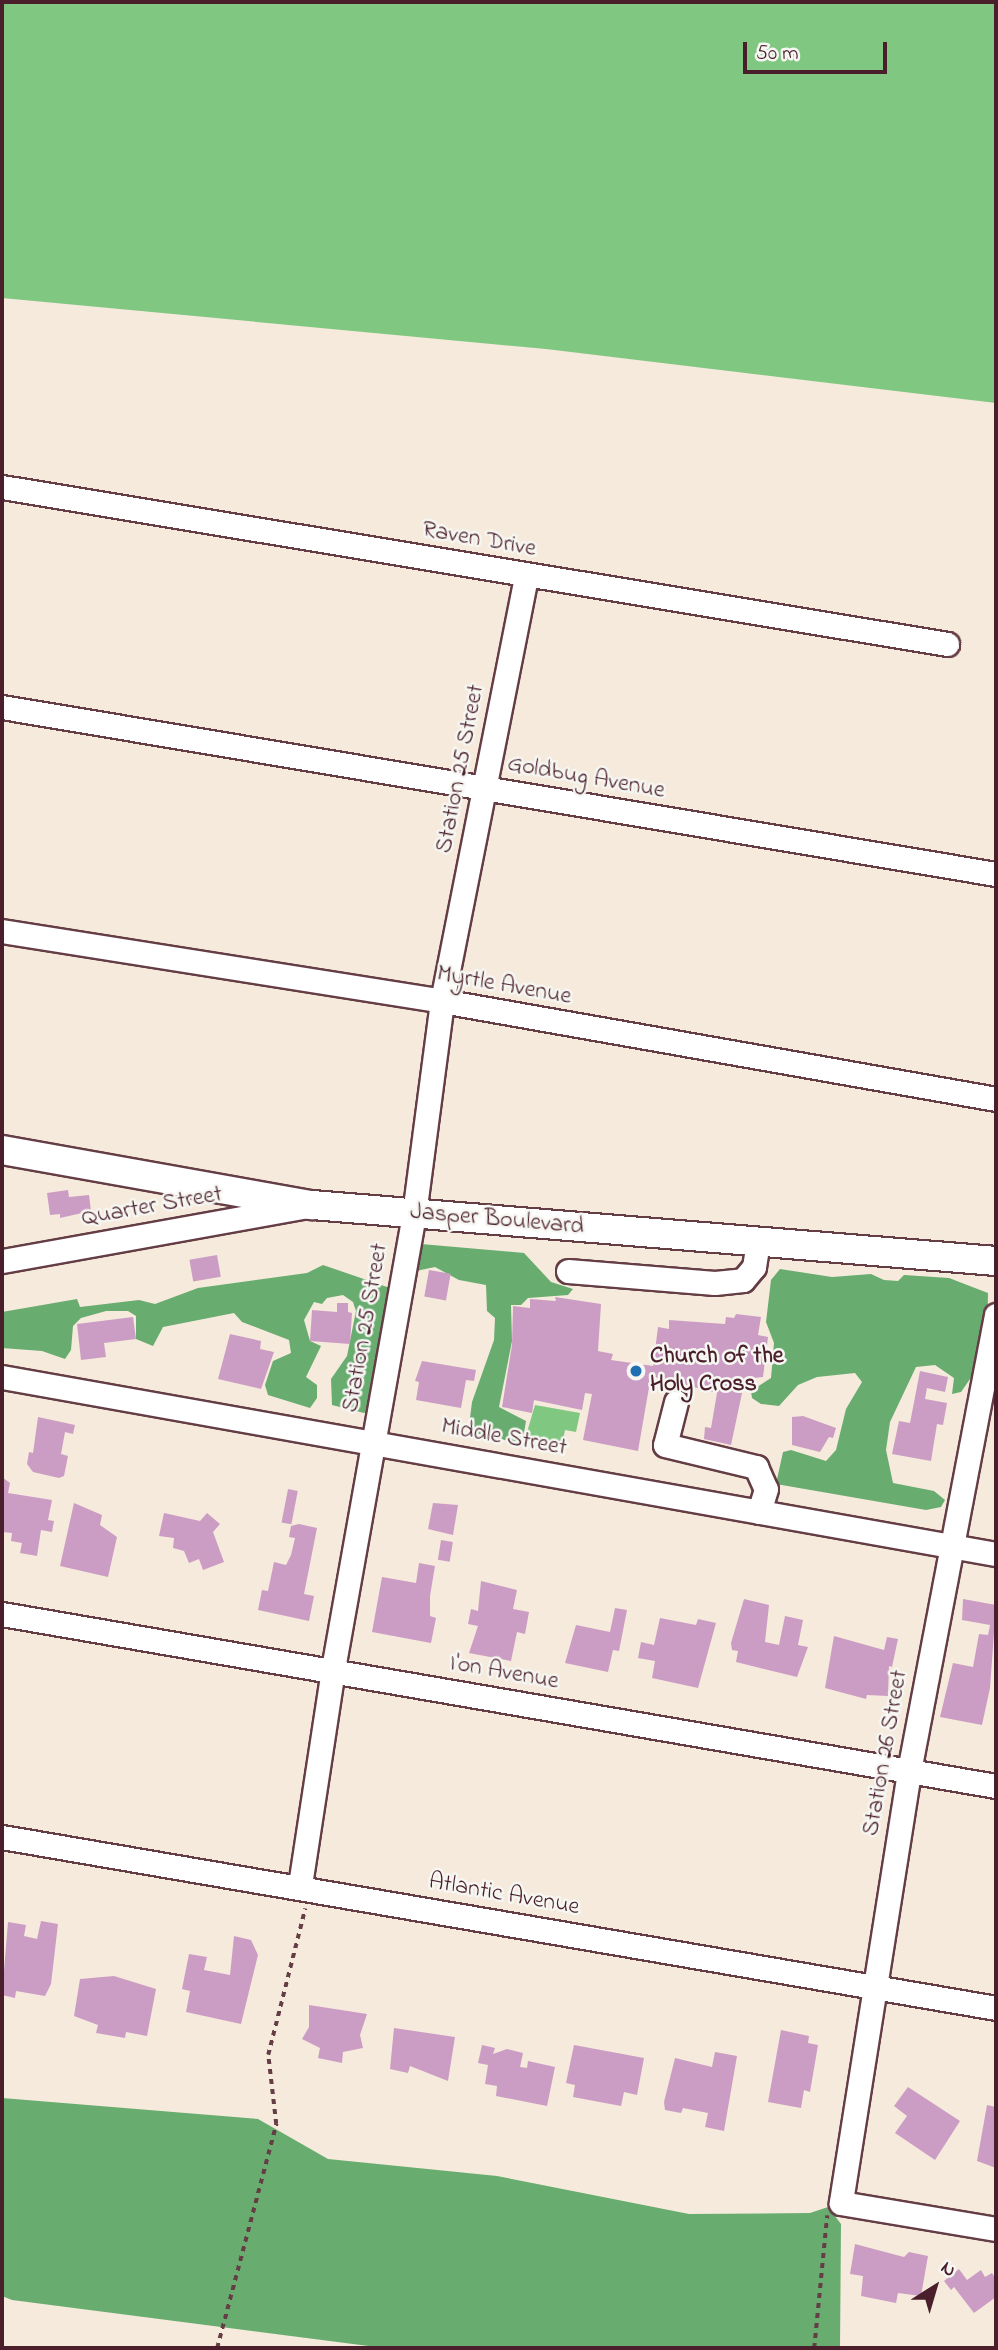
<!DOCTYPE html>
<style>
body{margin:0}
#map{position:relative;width:998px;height:2350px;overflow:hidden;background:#f5eadb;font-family:"Indie Flower",sans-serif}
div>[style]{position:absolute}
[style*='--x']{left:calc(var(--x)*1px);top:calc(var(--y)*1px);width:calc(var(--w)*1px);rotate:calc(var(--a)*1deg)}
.green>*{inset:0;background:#80c782}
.forest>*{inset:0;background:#68ac70}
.building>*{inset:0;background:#cc9dc4;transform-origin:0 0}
.path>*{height:3.5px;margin-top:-1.75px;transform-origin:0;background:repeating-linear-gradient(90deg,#643d45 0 5px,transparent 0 10px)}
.roads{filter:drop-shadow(2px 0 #643d45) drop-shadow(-2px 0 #643d45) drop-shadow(0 2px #643d45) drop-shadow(0 -2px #643d45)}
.minor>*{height:23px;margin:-11.5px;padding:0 11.5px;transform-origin:11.5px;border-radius:11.5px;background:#fff}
.major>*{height:28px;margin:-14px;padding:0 14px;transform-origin:14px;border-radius:14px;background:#fff}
.dots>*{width:19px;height:19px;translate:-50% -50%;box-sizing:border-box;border:4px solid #f6f6f2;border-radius:50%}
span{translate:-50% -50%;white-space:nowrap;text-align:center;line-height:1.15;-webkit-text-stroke:5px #f6f6f2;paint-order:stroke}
.street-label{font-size:24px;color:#4a1f2b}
.poi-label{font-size:24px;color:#4a1f2b;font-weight:700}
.left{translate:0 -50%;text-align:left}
.frame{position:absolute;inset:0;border:4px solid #4a1f2b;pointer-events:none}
.north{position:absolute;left:900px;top:2252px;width:70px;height:70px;-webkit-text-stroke:5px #f6f6f2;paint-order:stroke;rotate:37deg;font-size:19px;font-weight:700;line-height:28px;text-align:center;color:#4a1f2b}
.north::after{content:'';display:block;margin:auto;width:24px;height:32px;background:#4a1f2b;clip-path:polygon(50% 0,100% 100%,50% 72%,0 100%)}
.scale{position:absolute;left:743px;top:42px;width:144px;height:32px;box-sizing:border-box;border:4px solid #4a1f2b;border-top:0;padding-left:9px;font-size:21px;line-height:24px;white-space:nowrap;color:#4a1f2b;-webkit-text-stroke:5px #f6f6f2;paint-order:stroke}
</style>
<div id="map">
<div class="green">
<div style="clip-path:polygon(2px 2px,996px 2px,996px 403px,546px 349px,2px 298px)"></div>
<div style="clip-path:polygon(535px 1405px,580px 1413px,576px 1432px,565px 1430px,562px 1446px,525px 1439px)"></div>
</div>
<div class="forest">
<div style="clip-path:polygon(421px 1244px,524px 1253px,551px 1282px,573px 1289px,568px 1295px,528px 1298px,521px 1305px,511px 1305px,512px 1341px,499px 1407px,526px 1421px,523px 1439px,517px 1443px,471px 1432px,469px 1426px,472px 1402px,494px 1340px,495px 1318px,487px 1311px,486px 1285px,459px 1280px,435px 1267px,411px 1272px,411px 1253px)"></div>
<div style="clip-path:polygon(323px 1265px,390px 1288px,370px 1409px,364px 1413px,332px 1405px,331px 1379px,347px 1356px,356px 1311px,353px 1302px,343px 1295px,327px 1298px,322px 1304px,314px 1302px,304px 1320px,310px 1341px,321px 1346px,306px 1377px,317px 1385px,317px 1398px,310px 1408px,268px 1395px,265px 1385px,273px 1361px,291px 1353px,289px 1340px,242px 1322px,234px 1313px,163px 1327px,153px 1346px,136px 1339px,136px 1316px,128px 1311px,106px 1311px,81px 1318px,73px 1326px,71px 1350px,65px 1359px,42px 1351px,2px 1348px,2px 1312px,77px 1299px,80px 1307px,139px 1300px,155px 1304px,198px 1288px,307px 1273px)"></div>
<div style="clip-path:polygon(780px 1269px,832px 1277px,871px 1274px,884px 1280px,898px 1281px,904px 1275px,949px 1278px,988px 1293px,987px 1336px,979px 1366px,961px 1392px,952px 1394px,954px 1378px,935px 1365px,916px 1367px,890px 1422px,886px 1450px,893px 1483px,934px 1491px,945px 1500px,941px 1507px,926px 1510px,776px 1484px,783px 1452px,791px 1450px,826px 1461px,836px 1450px,846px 1409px,862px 1382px,855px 1373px,817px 1377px,798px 1385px,779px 1406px,761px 1404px,752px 1398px,751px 1391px,771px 1378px,774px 1343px,766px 1322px,771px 1280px)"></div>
<div style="clip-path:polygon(2px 2098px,258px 2119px,328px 2159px,497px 2176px,689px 2214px,810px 2213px,828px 2207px,841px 2224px,840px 2348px,384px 2348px,12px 2300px,2px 2296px)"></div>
</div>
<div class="building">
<div style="clip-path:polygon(68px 1190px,69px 1197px,89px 1195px,91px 1211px,60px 1218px,60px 1214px,50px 1215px,47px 1193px)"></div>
<div style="left:217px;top:1255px;width:22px;height:28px;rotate:80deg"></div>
<div style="left:429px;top:1270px;width:22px;height:27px;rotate:10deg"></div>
<div style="clip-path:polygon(555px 1297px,601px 1304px,598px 1351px,613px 1354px,611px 1360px,653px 1366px,658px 1327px,669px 1329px,669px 1320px,725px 1324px,726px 1317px,734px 1318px,736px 1314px,761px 1317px,758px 1335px,768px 1337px,763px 1377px,745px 1379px,731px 1445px,704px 1439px,705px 1427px,711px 1428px,717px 1393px,651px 1376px,638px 1451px,583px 1440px,592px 1394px,585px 1393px,582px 1410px,534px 1400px,532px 1413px,502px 1407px,512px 1345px,513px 1306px,530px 1308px,530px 1299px,556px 1301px)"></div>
<div style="clip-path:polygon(337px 1303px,348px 1303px,348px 1312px,352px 1313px,350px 1344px,310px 1341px,312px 1310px,337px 1312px)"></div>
<div style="clip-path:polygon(133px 1317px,136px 1339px,104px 1343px,106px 1357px,81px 1360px,77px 1324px)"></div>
<div style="clip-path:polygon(230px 1334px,261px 1341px,260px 1349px,274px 1352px,261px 1389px,218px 1379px)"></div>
<div style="clip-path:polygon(422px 1361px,476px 1370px,474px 1381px,466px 1380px,461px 1408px,416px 1400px,419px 1382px,415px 1381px)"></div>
<div style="clip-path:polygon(920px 1371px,948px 1377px,945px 1392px,927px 1388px,925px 1399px,947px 1403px,943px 1425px,937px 1424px,931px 1461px,892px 1454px,899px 1421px,910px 1423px)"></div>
<div style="clip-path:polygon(803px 1416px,836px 1428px,833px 1438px,829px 1437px,820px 1452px,792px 1445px,792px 1417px)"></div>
<div style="clip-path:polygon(38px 1417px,75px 1425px,73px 1434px,65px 1432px,61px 1454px,68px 1456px,64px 1476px,59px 1478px,33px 1472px,27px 1464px,29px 1452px,33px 1453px)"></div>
<div style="clip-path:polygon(2px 1477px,10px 1483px,8px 1493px,52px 1500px,48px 1520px,54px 1521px,52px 1532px,41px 1530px,37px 1556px,20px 1553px,22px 1543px,11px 1541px,12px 1533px,2px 1532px)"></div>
<div style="left:288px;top:1489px;width:10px;height:34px;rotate:11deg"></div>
<div style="clip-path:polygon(74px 1503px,102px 1515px,100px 1525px,117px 1537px,108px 1577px,60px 1566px)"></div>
<div style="clip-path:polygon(433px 1503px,458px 1505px,453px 1535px,428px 1529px)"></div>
<div style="clip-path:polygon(164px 1513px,200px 1521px,207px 1513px,220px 1524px,213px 1532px,224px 1562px,203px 1570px,199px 1559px,189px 1563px,184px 1551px,173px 1548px,174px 1538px,159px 1536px)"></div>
<div style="clip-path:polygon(299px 1524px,317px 1528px,304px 1594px,314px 1596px,309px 1621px,258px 1610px,262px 1590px,268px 1591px,274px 1562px,286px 1565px,291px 1555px,295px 1538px,289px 1537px,291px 1526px)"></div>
<div style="left:441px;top:1540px;width:12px;height:20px;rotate:9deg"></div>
<div style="clip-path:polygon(419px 1563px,435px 1566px,430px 1596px,430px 1616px,436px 1618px,431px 1643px,372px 1632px,382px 1577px,416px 1583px)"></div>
<div style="clip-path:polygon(481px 1581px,517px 1590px,513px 1609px,529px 1612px,525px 1634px,517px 1632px,511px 1661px,469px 1653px,478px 1626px,468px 1624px,471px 1609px,478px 1611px)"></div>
<div style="clip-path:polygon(744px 1599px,769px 1605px,765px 1642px,779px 1645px,785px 1616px,803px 1620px,798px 1645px,808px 1647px,797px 1677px,736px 1662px,738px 1651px,732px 1650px,731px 1643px)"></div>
<div style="clip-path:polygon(963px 1599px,996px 1605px,990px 1688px,982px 1725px,940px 1717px,953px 1663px,973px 1667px,979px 1634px,988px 1635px,990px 1625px,962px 1620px)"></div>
<div style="clip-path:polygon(615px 1608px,627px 1610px,619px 1651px,613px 1650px,608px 1672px,565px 1663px,576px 1625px,610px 1632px)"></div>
<div style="clip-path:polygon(660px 1618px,696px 1625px,698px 1619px,716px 1623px,698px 1688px,652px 1678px,655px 1661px,638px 1658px,641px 1642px,654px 1645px)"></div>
<div style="clip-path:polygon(834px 1636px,884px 1650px,887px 1637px,898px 1639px,892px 1667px,889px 1666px,888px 1696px,867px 1695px,866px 1699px,825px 1688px)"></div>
<div style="clip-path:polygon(41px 1921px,58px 1924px,51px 1984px,45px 1996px,16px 1991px,15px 1998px,2px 1995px,8px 1922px,26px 1925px,24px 1936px,37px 1939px)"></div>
<div style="clip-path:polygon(234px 1936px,251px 1940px,258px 1955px,241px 2024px,186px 2012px,190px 1991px,182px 1989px,189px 1954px,207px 1957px,204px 1970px,230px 1975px)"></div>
<div style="clip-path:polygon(114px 1976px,156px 1989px,147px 2036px,126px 2032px,125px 2038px,96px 2033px,98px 2025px,74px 2016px,80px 1979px)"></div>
<div style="clip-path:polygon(309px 2005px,367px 2014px,360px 2035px,363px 2048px,343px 2052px,342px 2063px,318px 2058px,320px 2048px,302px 2039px,309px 2027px)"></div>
<div style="clip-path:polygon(394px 2028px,455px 2037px,448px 2081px,410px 2066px,408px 2073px,390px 2069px)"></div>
<div style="clip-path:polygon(781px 2030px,809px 2036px,808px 2043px,818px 2045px,810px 2092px,804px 2090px,801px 2108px,768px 2102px)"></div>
<div style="clip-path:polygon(482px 2045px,495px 2048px,493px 2054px,507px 2049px,523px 2053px,520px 2067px,527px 2068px,528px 2061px,555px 2067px,547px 2106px,496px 2096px,497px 2086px,485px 2084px,488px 2065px,478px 2063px)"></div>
<div style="clip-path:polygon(574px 2045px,644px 2058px,637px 2095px,624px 2092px,621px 2106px,573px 2097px,575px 2085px,566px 2083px)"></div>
<div style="clip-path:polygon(715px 2052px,737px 2056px,724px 2131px,705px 2127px,708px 2113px,683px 2108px,681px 2113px,665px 2110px,664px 2102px,675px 2058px,712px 2067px)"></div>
<div style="clip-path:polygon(908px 2087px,960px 2121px,935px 2160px,895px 2133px,907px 2116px,894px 2106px)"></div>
<div style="clip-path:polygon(987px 2105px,996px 2107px,996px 2168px,977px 2161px)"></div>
<div style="clip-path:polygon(855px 2244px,904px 2257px,909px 2252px,928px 2256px,921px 2296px,898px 2293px,896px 2303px,861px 2296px,863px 2276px,850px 2274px)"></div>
<div style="clip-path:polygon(959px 2269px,967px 2280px,981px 2270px,985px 2277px,992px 2273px,996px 2279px,996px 2297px,974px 2313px,954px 2287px,951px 2290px,944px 2281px)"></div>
</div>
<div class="path">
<div style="--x:217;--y:2348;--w:232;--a:-75.2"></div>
<div style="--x:276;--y:2124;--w:69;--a:-96.6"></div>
<div style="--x:268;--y:2055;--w:151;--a:-75.8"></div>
<div style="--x:814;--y:2348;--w:133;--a:-84.4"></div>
</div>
<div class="roads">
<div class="minor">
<div style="--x:2;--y:487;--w:958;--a:9.43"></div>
<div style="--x:2;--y:707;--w:1008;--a:9.54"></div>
<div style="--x:2;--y:931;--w:446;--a:9"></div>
<div style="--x:442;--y:1001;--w:563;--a:10.03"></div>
<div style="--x:2;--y:1261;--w:305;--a:-10.2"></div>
<div style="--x:568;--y:1271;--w:147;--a:4.7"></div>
<div style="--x:715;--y:1283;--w:28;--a:-6"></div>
<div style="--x:743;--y:1280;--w:17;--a:-50"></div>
<div style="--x:754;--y:1267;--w:25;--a:-81"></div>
<div style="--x:996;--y:1315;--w:465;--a:100.8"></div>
<div style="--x:909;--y:1772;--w:436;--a:99"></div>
<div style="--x:841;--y:2203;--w:157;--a:9.5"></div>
<div style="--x:2;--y:1377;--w:1010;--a:10.1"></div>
<div style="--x:676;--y:1402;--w:44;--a:104.3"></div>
<div style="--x:665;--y:1445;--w:94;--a:13.6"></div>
<div style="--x:756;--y:1467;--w:24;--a:66"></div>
<div style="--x:766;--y:1489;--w:24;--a:107"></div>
<div style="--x:2;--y:1614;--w:1009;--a:9.82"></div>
<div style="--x:2;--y:1837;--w:1009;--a:9.76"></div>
<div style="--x:300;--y:1885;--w:219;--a:-81.3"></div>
<div style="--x:333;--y:1669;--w:462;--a:-79.9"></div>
<div style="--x:414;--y:1214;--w:215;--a:-82.5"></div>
<div style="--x:442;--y:1001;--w:434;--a:-78.8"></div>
</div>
<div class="major">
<div style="--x:2;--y:1150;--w:315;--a:10.1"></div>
<div style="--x:312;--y:1205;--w:686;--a:4.68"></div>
</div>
</div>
<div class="dots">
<div style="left:636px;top:1371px;background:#1f6fb2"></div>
</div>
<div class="street-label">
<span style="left:479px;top:540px;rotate:10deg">Raven Drive</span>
<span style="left:461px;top:769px;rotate:-79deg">Station 25 Street</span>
<span style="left:586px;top:778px;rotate:10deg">Goldbug Avenue</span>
<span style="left:504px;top:986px;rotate:10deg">Myrtle Avenue</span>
<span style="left:152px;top:1207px;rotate:-10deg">Quarter Street</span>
<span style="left:497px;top:1220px;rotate:5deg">Jasper Boulevard</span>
<span style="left:366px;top:1328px;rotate:-80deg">Station 25 Street</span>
<span style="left:504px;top:1438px;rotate:10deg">Middle Street</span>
<span style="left:504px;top:1673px;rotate:10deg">I'on Avenue</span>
<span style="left:886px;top:1753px;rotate:-80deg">Station 26 Street</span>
<span style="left:504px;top:1895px;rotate:10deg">Atlantic Avenue</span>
</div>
<div class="poi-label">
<span class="left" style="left:650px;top:1371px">Church of the<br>Holy Cross</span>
</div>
<div class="frame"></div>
<div class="north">N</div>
<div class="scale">50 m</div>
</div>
